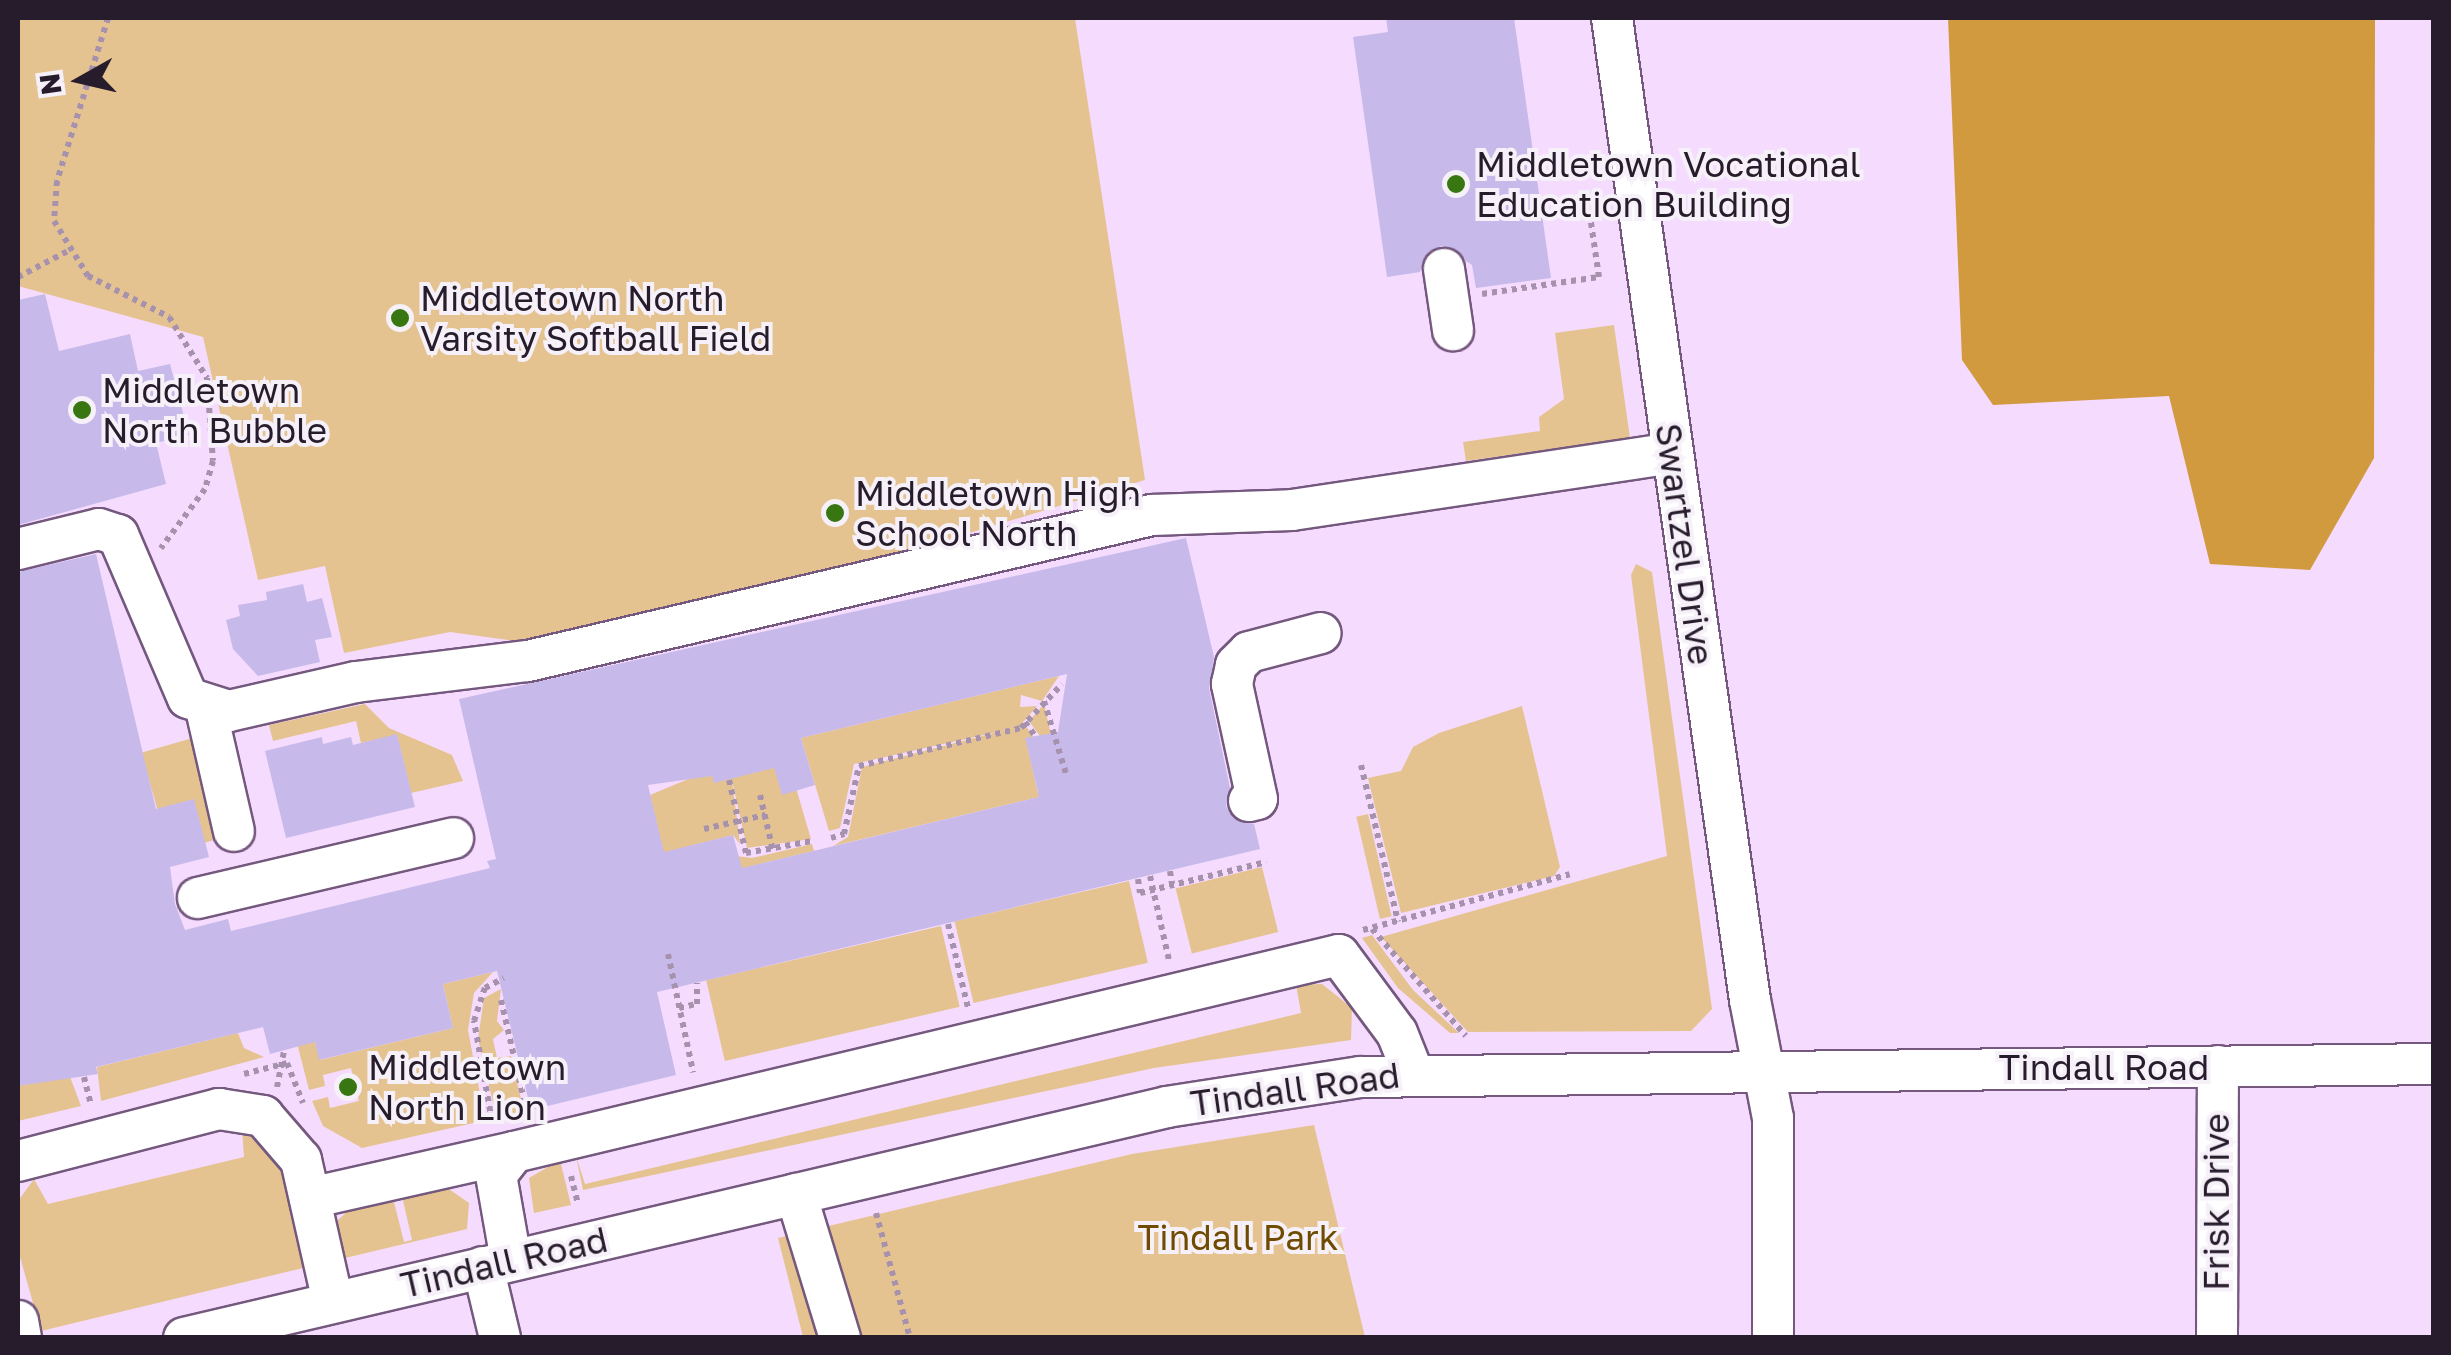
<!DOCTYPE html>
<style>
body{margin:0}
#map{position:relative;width:2451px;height:1355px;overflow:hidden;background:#f5dbfe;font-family:"Golos Text",sans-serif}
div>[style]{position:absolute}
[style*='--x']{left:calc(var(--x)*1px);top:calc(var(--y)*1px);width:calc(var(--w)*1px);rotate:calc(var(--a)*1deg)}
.green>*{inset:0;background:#e5c390;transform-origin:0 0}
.forest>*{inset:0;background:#d19a3e}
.building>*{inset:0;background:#c7baea}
.path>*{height:6px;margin-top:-3px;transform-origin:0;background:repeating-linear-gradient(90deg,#a792ae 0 5px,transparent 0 10px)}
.roads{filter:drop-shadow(2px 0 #74587e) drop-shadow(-2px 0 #74587e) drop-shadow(0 2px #74587e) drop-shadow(0 -2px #74587e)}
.minor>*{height:40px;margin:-20px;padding:0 20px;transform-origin:20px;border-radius:20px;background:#fff}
.dots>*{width:28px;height:28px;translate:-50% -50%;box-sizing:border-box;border:5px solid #f6f0f9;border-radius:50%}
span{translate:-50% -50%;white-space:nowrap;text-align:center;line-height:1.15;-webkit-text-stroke:8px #f6f0f9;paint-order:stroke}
.poi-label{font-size:35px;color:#271c2b}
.left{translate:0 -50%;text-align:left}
.street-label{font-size:35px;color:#271c2b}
.park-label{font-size:35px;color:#6f4b00}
.frame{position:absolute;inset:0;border:20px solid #271c2b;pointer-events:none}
.north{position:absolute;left:30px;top:30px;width:100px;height:100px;-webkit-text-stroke:8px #f6f0f9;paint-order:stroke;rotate:262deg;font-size:28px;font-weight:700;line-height:40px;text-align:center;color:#271c2b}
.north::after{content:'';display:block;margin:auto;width:35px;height:45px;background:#271c2b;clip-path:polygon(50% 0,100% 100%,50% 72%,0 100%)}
</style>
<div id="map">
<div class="green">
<div style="clip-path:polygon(18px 18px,1075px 18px,1145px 480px,913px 550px,516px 641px,450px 632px,344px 653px,325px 566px,258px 580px,203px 337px,18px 286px)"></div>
<div style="clip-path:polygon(1614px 325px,1630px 438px,1466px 461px,1463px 442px,1540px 431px,1539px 417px,1564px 399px,1555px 333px)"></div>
<div style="clip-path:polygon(1636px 564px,1652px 572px,1712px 1009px,1691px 1031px,1468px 1032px,1381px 937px,1667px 856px,1631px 575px)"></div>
<div style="clip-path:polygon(1059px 676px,1042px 701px,1021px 695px,1020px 707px,1037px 706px,1019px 727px,854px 764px,840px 828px,829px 831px,801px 738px)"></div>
<div style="clip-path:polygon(365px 704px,389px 728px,452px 755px,463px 781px,411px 793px,397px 735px,361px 743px,356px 721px,273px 741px,269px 725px)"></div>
<div style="clip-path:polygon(1044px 704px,1064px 791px,833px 846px,848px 837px,862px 767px,1025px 725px,1034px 737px,1026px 740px,1038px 794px,1040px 736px,1029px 721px)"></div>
<div style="clip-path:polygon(1522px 706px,1560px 867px,1554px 876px,1401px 913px,1368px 778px,1401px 771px,1413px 747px,1439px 733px)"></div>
<div style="left:196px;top:737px;width:104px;height:57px;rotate:74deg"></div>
<div style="clip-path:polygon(782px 740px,811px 839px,747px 848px,732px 780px,740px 844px,733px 835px,679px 849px,752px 858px,812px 844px,814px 851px,671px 885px,650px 795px)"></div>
<div style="left:1368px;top:814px;width:105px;height:12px;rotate:77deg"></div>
<div style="left:1262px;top:867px;width:67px;height:89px;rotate:76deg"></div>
<div style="left:1129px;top:881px;width:84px;height:179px;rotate:77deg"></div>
<div style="left:941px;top:926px;width:83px;height:241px;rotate:77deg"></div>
<div style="clip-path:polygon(1372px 935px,1413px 990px,1459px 1033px,1450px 1033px,1398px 988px,1362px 938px)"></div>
<div style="clip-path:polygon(493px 972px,474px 993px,468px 1030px,482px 1105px,478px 1122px,362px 1148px,323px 1126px,312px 1101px,328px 1097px,330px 1108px,359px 1101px,351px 1068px,323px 1075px,325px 1086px,309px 1090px,298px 1047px,308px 1016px,320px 1060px,453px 1028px,443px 984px)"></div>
<div style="clip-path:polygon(1322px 984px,1352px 1008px,1351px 1040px,1154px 1068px,583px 1190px,576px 1156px,585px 1184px,1301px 1013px,1296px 985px)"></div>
<div style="clip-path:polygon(501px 989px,497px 1021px,504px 1030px,493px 1039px,497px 1058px,511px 1056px,524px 1112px,506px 1116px,494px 1107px,478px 1039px,484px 998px)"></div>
<div style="clip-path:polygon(238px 1033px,244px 1048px,264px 1057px,101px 1101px,97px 1067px)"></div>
<div style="clip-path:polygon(69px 1074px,81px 1106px,18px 1121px,18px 1086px)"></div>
<div style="clip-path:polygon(1314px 1125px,1365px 1337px,803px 1337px,778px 1238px,1132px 1154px)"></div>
<div style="clip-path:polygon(242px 1129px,283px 1166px,303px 1268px,41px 1331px,18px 1250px,18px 1201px,34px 1179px,48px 1204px,244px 1157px)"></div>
<div style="clip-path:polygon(560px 1160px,571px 1205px,534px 1213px,529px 1178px)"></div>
<div style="clip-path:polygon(446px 1187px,469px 1203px,467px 1229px,345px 1258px,340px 1251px,337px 1221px,352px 1207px,393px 1198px,404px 1242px,412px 1240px,402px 1196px)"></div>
</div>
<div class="forest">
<div style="clip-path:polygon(1948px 18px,2375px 18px,2374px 458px,2310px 570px,2210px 564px,2169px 396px,1993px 405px,1962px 360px)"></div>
</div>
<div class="building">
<div style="clip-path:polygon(1386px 18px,1514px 18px,1551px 278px,1476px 288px,1472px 265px,1442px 246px,1429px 251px,1420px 272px,1387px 277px,1353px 37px,1388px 32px)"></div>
<div style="clip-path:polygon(45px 294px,59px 351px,130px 334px,138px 371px,170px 364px,189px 435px,156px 443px,166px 484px,18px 525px,18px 300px)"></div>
<div style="clip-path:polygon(evenodd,1186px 538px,1214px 657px,1209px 688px,1230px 788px,1226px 806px,1233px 818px,1254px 824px,1260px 849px,657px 992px,676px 1075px,531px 1110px,497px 971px,443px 984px,453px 1028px,319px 1060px,315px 1042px,270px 1054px,263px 1027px,96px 1067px,98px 1074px,18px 1086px,18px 572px,96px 554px,156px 809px,194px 799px,209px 857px,170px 867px,175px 904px,185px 930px,228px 919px,231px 931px,490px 868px,487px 861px,496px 859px,459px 699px,1186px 538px,1067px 674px,1058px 732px,1025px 738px,1039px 797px,742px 868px,733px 835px,664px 852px,648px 785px,712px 776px,714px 783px,774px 768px,782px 795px,815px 785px,801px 738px,1067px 674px)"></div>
<div style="clip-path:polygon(303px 584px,307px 602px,322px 598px,332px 637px,315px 640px,320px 662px,258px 676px,233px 649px,226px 620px,240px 616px,238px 605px,267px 600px,266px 592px)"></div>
<div style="clip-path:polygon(397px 734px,415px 807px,286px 838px,265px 751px,322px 737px,323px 744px,351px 737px,353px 745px)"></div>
</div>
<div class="path">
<div style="--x:108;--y:18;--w:171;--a:107.4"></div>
<div style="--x:57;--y:181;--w:40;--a:94.3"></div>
<div style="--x:54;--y:221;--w:65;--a:58.3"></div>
<div style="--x:88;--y:276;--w:91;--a:26.8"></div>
<div style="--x:169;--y:317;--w:72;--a:58.1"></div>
<div style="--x:207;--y:378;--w:83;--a:85.9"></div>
<div style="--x:213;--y:461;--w:29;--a:106"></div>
<div style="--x:205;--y:489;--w:74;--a:126.7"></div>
<div style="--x:18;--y:277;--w:56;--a:-27.5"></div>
<div style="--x:1482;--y:294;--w:118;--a:-8.3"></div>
<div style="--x:1599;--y:277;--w:62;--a:-98.4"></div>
<div style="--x:1590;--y:216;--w:13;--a:-9"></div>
<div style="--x:1044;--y:701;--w:79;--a:73.2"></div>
<div style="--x:1025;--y:722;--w:19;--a:54"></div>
<div style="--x:1361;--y:765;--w:161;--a:76.7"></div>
<div style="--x:729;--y:780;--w:75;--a:76.9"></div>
<div style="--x:746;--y:853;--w:67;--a:-10.3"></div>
<div style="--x:760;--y:795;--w:57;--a:76.9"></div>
<div style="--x:704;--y:829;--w:63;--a:-12.9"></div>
<div style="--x:831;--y:838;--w:14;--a:-17"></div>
<div style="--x:844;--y:834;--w:70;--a:-77.6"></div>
<div style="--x:859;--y:766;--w:166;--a:-13.2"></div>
<div style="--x:1021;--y:728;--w:60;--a:-47"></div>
<div style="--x:1170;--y:871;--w:13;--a:81"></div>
<div style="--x:1150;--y:876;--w:86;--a:77.3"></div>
<div style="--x:1138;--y:879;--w:14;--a:82"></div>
<div style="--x:1140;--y:893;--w:130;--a:-13.8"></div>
<div style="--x:948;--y:924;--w:86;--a:76.6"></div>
<div style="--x:1372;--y:929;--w:142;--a:48.7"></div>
<div style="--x:1363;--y:930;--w:214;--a:-15.1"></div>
<div style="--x:668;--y:954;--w:121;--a:78"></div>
<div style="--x:501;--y:1000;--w:116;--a:77"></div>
<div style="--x:679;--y:1008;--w:18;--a:-13"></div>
<div style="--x:697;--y:1004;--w:21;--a:-90"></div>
<div style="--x:244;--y:1074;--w:44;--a:-14.3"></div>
<div style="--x:287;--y:1063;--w:43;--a:68.2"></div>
<div style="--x:84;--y:1077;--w:29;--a:76"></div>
<div style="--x:277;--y:1087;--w:38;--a:-79"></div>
<div style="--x:492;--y:1121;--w:102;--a:-100.2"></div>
<div style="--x:474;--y:1021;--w:35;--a:-72"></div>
<div style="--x:485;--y:988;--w:21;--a:-28"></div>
<div style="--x:571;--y:1176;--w:29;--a:76"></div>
<div style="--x:876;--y:1213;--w:130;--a:74.8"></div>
</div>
<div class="roads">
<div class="minor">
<div style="--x:1612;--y:18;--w:992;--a:82"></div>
<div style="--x:1750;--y:1000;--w:120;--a:79"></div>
<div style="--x:1773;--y:1118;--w:220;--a:90"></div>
<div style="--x:1444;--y:269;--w:62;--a:81.6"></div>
<div style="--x:18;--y:549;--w:83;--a:-13.9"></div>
<div style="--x:99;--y:529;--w:20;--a:18"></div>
<div style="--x:118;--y:535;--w:177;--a:66.8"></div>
<div style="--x:188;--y:698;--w:43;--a:17.6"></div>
<div style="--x:229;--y:711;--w:130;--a:-12.9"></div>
<div style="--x:356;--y:682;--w:173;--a:-7"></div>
<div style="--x:528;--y:661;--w:641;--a:-13.17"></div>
<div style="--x:1152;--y:515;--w:140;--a:-2"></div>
<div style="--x:1292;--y:510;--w:385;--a:-8.5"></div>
<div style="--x:206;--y:709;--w:125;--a:77.1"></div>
<div style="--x:1249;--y:801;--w:8;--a:-14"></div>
<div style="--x:1257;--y:799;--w:118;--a:-102.3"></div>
<div style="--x:1232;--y:684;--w:19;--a:-78"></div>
<div style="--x:1236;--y:665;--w:18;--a:-45"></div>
<div style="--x:1249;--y:652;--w:74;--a:-14.8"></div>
<div style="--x:198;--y:898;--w:262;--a:-13.2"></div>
<div style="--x:18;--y:1161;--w:208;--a:-14.5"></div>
<div style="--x:219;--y:1109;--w:45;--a:9"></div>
<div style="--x:263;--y:1116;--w:58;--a:49.2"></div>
<div style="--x:301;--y:1160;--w:146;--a:77.3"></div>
<div style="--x:796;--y:1194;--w:151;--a:73"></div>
<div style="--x:310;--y:1198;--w:209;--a:-12.7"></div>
<div style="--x:511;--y:1260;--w:86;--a:-100"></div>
<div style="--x:496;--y:1175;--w:29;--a:-52"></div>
<div style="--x:514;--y:1152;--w:848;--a:-13.43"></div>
<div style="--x:1339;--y:955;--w:97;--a:53.4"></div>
<div style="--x:1397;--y:1033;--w:43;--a:68.2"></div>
<div style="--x:483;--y:1267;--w:73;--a:76.5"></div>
<div style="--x:18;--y:1321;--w:17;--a:80"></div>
<div style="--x:184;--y:1338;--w:1010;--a:-13.22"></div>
<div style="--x:1167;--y:1107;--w:195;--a:-8.8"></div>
<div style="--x:1360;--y:1077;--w:1074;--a:-0.69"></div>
<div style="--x:2217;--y:1338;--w:272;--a:-89.8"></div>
</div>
</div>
<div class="dots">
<div style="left:1456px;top:184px;background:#377610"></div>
<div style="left:400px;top:318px;background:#377610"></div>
<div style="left:82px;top:410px;background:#377610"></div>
<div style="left:835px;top:513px;background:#377610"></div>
<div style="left:348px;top:1087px;background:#377610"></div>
</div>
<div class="poi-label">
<span class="left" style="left:1476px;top:184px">Middletown Vocational<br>Education Building</span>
<span class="left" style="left:420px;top:318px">Middletown North<br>Varsity Softball Field</span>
<span class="left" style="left:102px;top:410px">Middletown<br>North Bubble</span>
<span class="left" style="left:855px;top:513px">Middletown High<br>School North</span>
<span class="left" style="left:368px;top:1087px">Middletown<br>North Lion</span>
</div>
<div class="street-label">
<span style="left:1685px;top:544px;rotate:82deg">Swartzel Drive</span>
<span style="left:2104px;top:1067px">Tindall Road</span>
<span style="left:1295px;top:1089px;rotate:-8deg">Tindall Road</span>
<span style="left:2216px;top:1202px;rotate:-90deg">Frisk Drive</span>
<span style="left:504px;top:1262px;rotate:-13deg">Tindall Road</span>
</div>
<div class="park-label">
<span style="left:1238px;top:1237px">Tindall Park</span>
</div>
<div class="frame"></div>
<div class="north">N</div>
</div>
